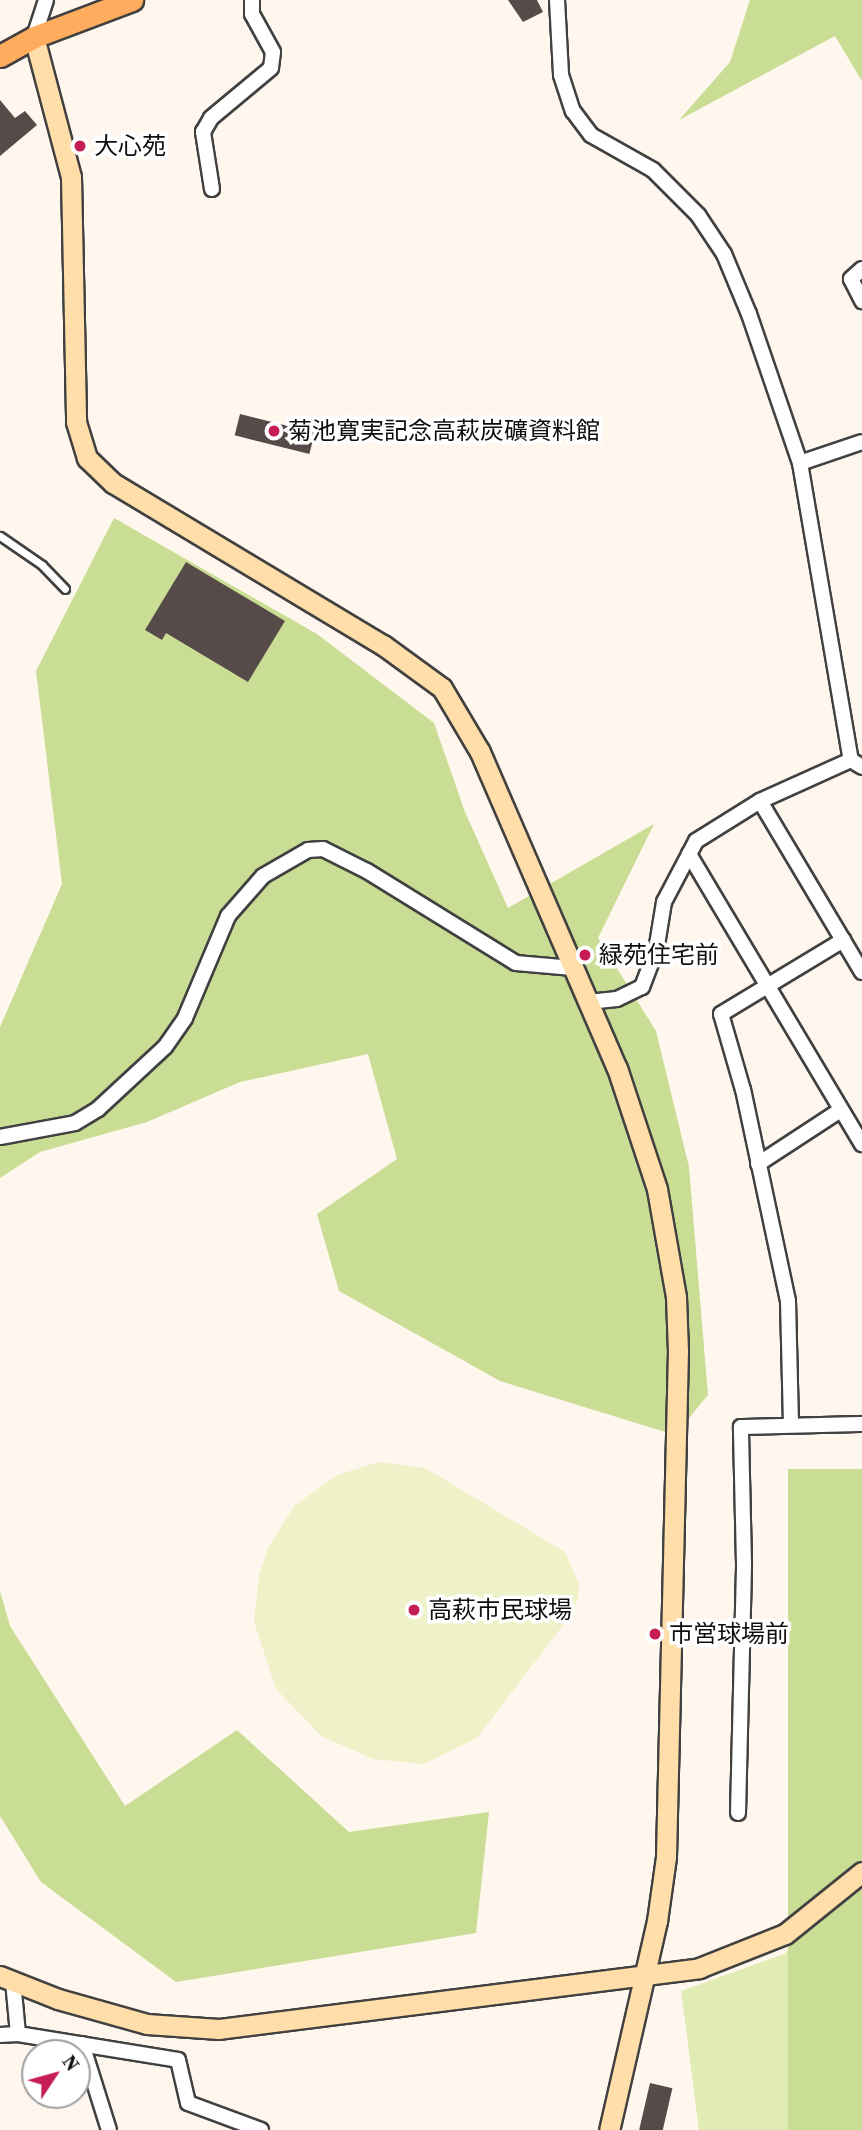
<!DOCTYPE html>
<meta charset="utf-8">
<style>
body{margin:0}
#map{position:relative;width:862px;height:2130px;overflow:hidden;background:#fff7ee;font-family:"Source Serif 4","Noto Sans JP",serif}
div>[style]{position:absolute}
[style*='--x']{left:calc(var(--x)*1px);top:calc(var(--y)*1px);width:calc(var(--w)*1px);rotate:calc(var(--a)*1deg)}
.green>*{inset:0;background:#e1ecb5}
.forest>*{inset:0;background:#c9dd94;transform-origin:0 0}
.pitch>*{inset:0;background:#eff2c8}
.building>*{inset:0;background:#574b49;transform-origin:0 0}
.roads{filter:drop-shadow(2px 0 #414141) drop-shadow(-2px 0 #414141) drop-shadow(0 2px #414141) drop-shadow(0 -2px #414141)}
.lane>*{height:7px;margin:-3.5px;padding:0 3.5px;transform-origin:3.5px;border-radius:3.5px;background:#fff}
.street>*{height:14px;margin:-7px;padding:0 7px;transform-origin:7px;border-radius:7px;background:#fff}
.secondary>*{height:19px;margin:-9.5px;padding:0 9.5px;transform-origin:9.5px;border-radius:9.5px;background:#ffdea9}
.primary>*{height:21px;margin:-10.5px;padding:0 10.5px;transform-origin:10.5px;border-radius:10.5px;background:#ffac5e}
.dots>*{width:19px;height:19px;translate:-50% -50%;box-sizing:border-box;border:4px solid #fff;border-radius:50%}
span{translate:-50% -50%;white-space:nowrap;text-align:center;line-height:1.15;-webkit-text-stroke:7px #fff;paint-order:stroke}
.poi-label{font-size:24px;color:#0e0e0e}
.left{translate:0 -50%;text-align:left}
.north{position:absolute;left:21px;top:2039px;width:70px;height:70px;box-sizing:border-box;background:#fff;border:2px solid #9f9f9f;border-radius:50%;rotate:54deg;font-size:19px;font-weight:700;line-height:28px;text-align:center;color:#0e0e0e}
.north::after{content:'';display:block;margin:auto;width:24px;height:32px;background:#c61d54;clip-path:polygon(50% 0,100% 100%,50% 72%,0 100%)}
</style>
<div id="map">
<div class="green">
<div style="clip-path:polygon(836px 1915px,862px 2130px,699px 2130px,681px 1991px,784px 1954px)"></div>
</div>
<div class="forest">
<div style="clip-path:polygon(750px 0,862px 0,862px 81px,835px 36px,679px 120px,730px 62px)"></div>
<div style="clip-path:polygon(114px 518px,317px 634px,434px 723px,465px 812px,508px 908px,654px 824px,598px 938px,656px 1031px,689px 1167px,708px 1395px,675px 1435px,500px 1381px,339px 1291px,317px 1214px,397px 1159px,368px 1054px,240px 1082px,147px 1122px,40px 1152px,0 1178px,0 1027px,62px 884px,36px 671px)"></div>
<div style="left:862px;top:1469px;width:661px;height:74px;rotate:90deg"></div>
<div style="clip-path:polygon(0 1591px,10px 1626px,125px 1806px,237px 1730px,349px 1832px,489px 1812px,476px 1933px,176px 1982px,41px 1882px,0 1816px)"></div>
</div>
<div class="pitch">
<div style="clip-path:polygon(379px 1462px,425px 1468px,565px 1552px,579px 1584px,578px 1599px,567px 1620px,477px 1738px,424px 1764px,373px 1759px,321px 1736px,276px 1689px,254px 1622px,259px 1575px,269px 1546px,295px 1505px,337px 1475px)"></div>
</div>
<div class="building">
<div style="clip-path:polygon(508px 0,537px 0,543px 12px,523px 22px)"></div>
<div style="clip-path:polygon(0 100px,15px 118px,25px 111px,37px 125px,0 156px)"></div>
<div style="left:240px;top:414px;width:77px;height:22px;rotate:14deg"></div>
<div style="clip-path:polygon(186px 562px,285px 621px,248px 682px,166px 633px,162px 640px,145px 630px)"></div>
<div style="left:650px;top:2083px;width:23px;height:48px;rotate:13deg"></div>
</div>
<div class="roads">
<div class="lane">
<div style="--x:0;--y:536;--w:51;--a:34.6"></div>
<div style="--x:42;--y:565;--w:33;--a:46"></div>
</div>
<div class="street">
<div style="--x:557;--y:0;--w:75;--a:86.9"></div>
<div style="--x:561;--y:75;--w:38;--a:72"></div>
<div style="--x:573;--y:111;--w:30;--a:53"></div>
<div style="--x:591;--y:135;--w:71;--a:29.4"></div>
<div style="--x:653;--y:170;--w:64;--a:45"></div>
<div style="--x:698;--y:215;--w:47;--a:56.3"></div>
<div style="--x:724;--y:254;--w:65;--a:67.4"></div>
<div style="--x:749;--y:314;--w:157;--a:71.1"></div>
<div style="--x:800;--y:463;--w:301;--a:80.3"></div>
<div style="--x:851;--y:760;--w:13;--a:32"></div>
<div style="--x:34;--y:37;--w:39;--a:-72"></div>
<div style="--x:212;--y:189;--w:58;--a:-99"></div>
<div style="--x:203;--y:132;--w:16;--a:-60"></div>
<div style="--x:211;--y:118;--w:78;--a:-39.8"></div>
<div style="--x:271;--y:68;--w:16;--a:-83"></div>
<div style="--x:273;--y:52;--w:43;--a:-118.9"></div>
<div style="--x:252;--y:14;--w:14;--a:-90"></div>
<div style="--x:862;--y:269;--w:15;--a:138"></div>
<div style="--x:851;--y:279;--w:25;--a:63"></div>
<div style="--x:800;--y:463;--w:65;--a:-18.7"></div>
<div style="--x:760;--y:801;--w:199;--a:59.2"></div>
<div style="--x:689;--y:854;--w:338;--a:59.2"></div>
<div style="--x:588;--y:1002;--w:29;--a:-6"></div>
<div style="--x:617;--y:999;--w:28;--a:-26"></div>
<div style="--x:642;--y:987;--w:39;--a:-69"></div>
<div style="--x:656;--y:951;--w:50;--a:-80.7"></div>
<div style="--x:664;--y:902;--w:69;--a:-62.3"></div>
<div style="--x:696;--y:841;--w:75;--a:-32"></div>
<div style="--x:760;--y:801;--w:100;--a:-24.3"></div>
<div style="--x:0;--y:1137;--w:76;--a:-10.6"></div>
<div style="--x:75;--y:1123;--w:27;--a:-31"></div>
<div style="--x:98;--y:1109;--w:91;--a:-42.8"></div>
<div style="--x:165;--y:1047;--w:35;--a:-55"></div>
<div style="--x:185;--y:1018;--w:111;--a:-67.1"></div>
<div style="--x:228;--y:916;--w:53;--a:-48.8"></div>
<div style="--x:263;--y:876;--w:52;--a:-30"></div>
<div style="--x:308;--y:850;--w:15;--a:-4"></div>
<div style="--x:323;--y:849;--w:49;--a:26.6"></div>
<div style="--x:367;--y:871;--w:175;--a:31.7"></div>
<div style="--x:516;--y:963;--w:57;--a:5"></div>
<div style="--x:758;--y:1164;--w:97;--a:-33.2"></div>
<div style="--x:791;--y:1424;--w:123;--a:-91.4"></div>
<div style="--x:788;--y:1301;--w:216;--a:-102"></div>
<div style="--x:743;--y:1090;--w:79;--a:-106.1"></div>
<div style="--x:721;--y:1014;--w:143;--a:-31.2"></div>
<div style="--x:738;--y:1813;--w:249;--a:-88.6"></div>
<div style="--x:744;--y:1564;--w:137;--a:-91.3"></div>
<div style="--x:741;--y:1427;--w:121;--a:-1.4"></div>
<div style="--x:18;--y:2034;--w:162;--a:9.2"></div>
<div style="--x:178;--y:2060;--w:44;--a:76.9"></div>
<div style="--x:188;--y:2103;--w:78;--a:20.3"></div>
<div style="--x:0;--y:2035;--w:18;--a:-3"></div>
<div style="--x:18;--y:2034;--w:53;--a:-95.4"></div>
<div style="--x:82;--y:2044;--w:90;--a:72.6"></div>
</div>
<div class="secondary">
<div style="--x:34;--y:37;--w:145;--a:75.2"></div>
<div style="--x:71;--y:177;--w:245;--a:88.8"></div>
<div style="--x:76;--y:422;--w:38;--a:73"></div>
<div style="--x:87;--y:458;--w:36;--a:44"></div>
<div style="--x:113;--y:483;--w:315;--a:31"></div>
<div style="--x:383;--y:645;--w:73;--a:36.1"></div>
<div style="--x:442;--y:688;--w:74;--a:59.3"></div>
<div style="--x:480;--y:752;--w:344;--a:66.6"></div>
<div style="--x:617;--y:1068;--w:127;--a:71.7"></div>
<div style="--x:657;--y:1189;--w:110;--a:80"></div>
<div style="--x:676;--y:1297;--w:54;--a:87.9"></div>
<div style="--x:678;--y:1351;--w:506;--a:91.36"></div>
<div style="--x:666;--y:1857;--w:65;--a:98"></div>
<div style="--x:657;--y:1921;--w:214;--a:102.9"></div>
<div style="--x:0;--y:1976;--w:62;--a:21.6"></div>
<div style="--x:58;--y:1999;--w:92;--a:15.7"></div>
<div style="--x:147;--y:2024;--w:72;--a:4"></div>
<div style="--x:219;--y:2029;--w:484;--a:-7.2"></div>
<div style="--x:699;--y:1968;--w:92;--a:-21.6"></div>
<div style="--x:785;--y:1934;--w:99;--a:-38.8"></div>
</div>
<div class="primary">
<div style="--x:0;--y:56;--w:39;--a:-29"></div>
<div style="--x:34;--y:37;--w:105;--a:-20.7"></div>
</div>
</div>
<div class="dots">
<div style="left:80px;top:146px;background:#c61d54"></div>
<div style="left:274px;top:431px;background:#c61d54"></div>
<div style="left:585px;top:955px;background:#c61d54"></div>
<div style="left:414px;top:1610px;background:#c61d54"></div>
<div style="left:655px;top:1634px;background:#c61d54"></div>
</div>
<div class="poi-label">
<span class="left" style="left:94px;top:146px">大心苑</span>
<span class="left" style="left:288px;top:431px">菊池寛実記念高萩炭礦資料館</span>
<span class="left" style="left:599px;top:955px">緑苑住宅前</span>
<span class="left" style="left:428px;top:1610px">高萩市民球場</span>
<span class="left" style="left:669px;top:1634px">市営球場前</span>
</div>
<div class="north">N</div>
</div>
